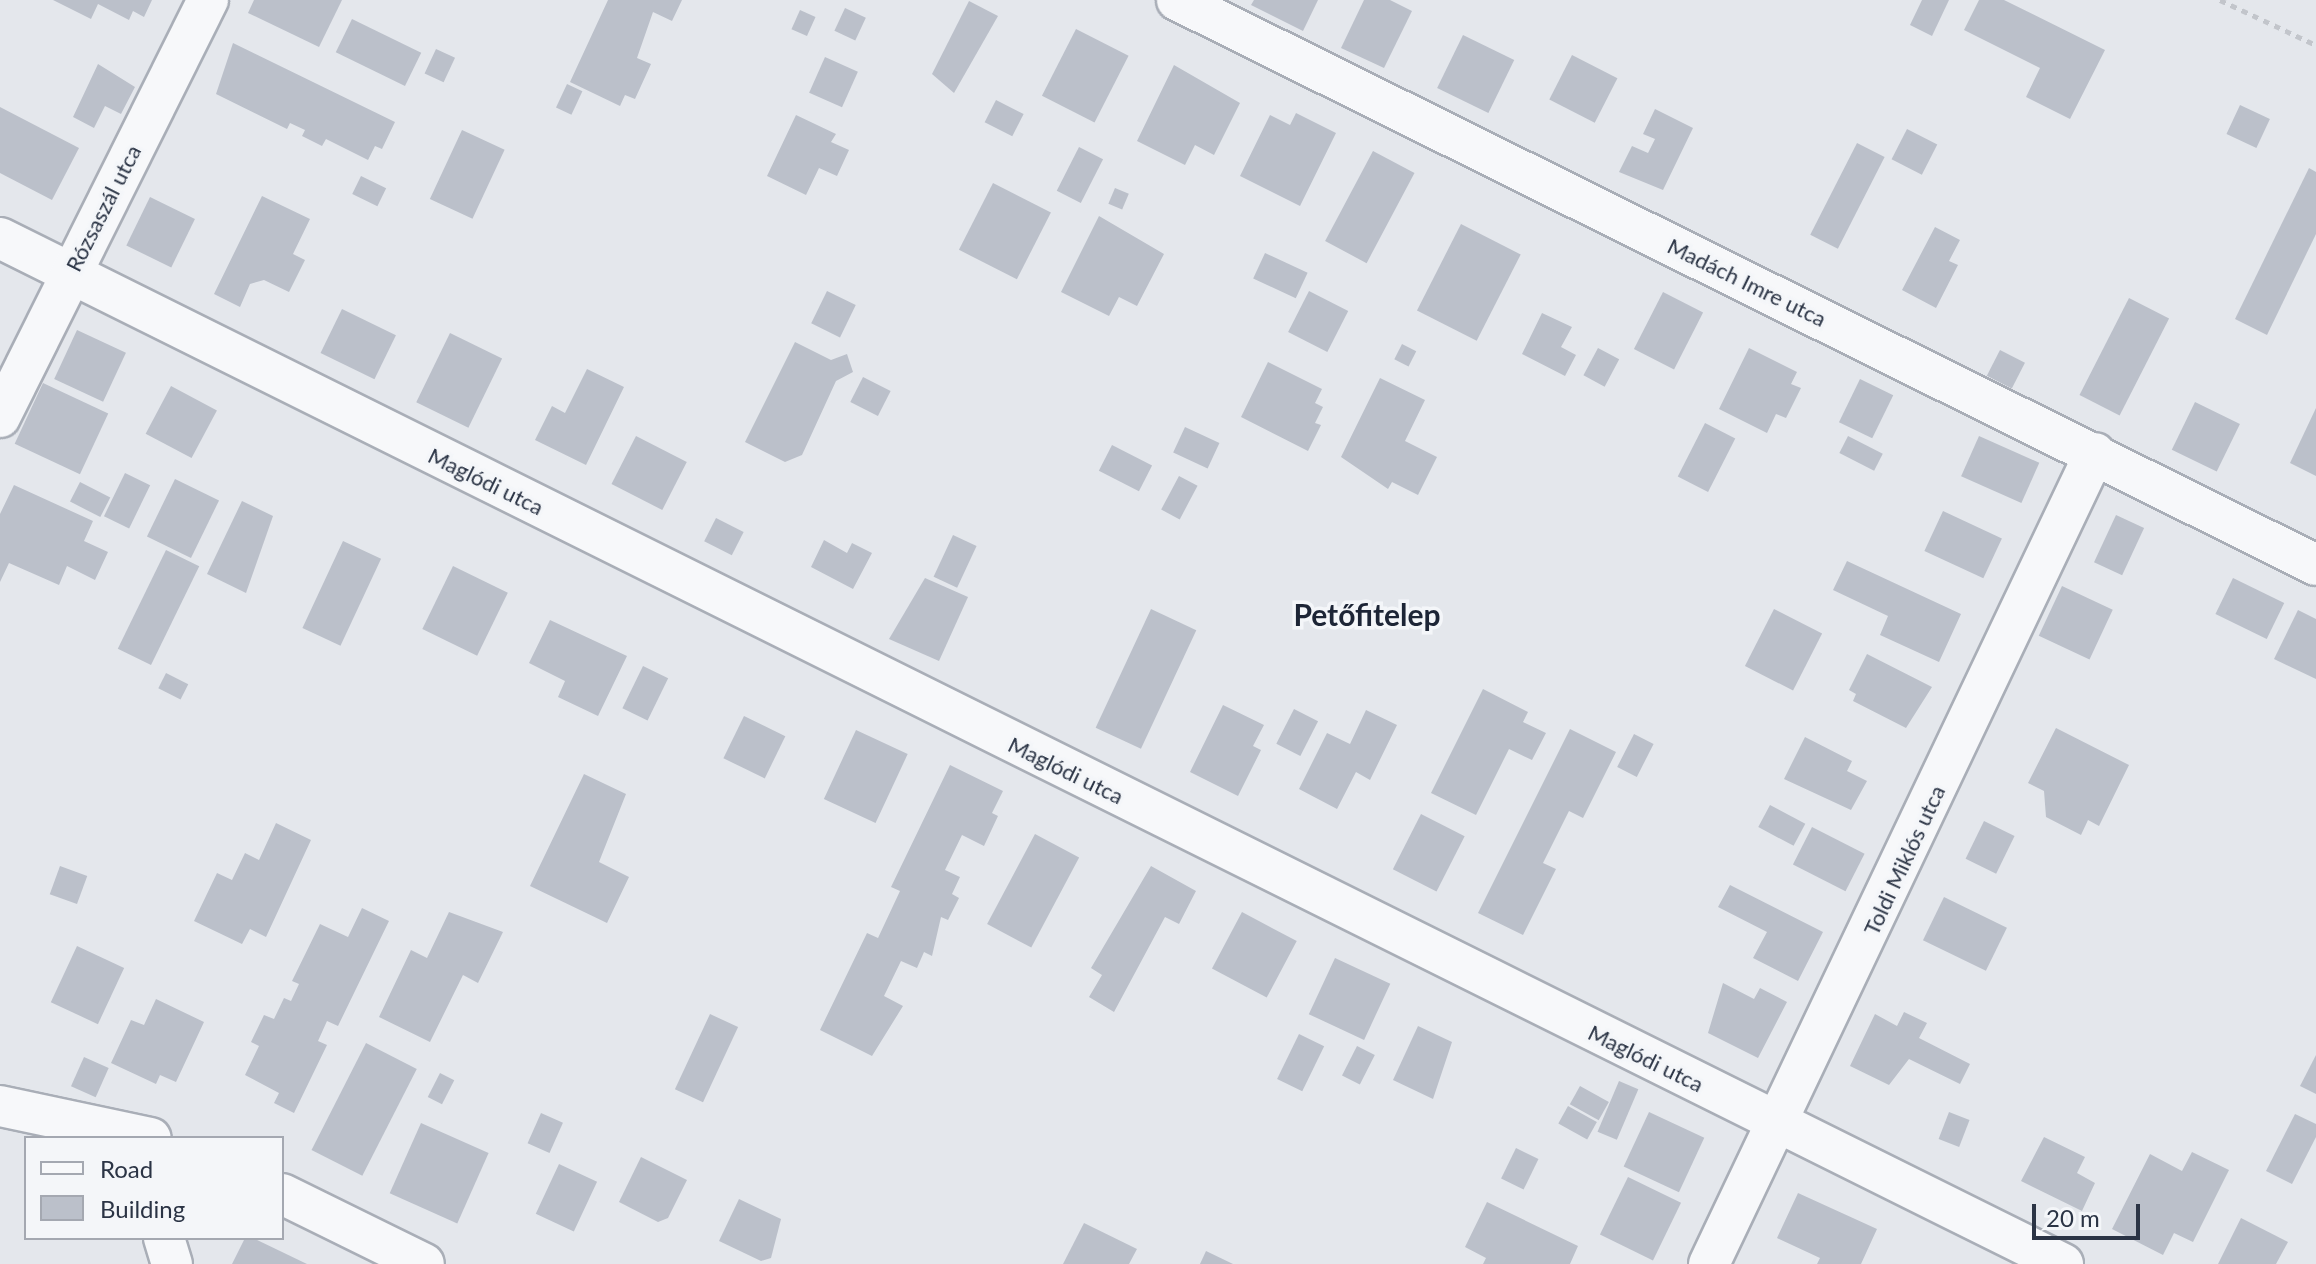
<!DOCTYPE html>
<meta charset="utf-8">
<style>
body{margin:0}
#map{position:relative;width:2316px;height:1264px;overflow:hidden;background:#e4e7ec;font-family:Lato,sans-serif}
div>[style]{position:absolute}
[style*='--x']{left:calc(var(--x)*1px);top:calc(var(--y)*1px);width:calc(var(--w)*1px);rotate:calc(var(--a)*1deg)}
.building>*{inset:0;background:#bbc0ca;transform-origin:0 0}
.path>*{height:5px;margin-top:-2.5px;transform-origin:0;background:repeating-linear-gradient(90deg,#c2c5cb 0 6px,transparent 0 12px)}
.roads{filter:drop-shadow(2px 0 #a9aeb7) drop-shadow(-2px 0 #a9aeb7) drop-shadow(0 2px #a9aeb7) drop-shadow(0 -2px #a9aeb7)}
.minor>*{height:40px;margin:-20px;padding:0 20px;transform-origin:20px;border-radius:20px;background:#f7f8fa}
span{translate:-50% -50%;white-space:nowrap;text-align:center;line-height:1.15;-webkit-text-stroke:7px #f4f6f9;paint-order:stroke}
.street-label{font-size:22px;color:#2b3445}
.district-label{font-size:30px;color:#1d2536;font-weight:700}
.legend{position:absolute;left:24px;top:1136px;width:260px;height:104px;box-sizing:border-box;background:#f4f6f9;border:2px solid #a4a8b1;margin:0;padding:10px 14px;list-style:none;font-size:24px;color:#2b3445}
.legend li{display:flex;align-items:center;gap:16px;height:40px}
.legend b{width:40px;border:2px solid #a4a8b1}
.scale{position:absolute;left:2032px;top:1204px;width:108px;height:36px;box-sizing:border-box;border:4px solid #2b3445;border-top:0;padding-left:10px;font-size:24px;line-height:28px;white-space:nowrap;color:#2b3445;-webkit-text-stroke:6px #f4f6f9;paint-order:stroke}
</style>
<div id="map">
<div class="building">
<div style="clip-path:polygon(53px 0,152px 0,144px 17px,133px 11px,129px 20px,98px 4px,91px 19px)"></div>
<div style="clip-path:polygon(254px 0,342px 0,319px 47px,248px 13px)"></div>
<div style="clip-path:polygon(608px 0,682px 0,672px 21px,653px 12px,637px 58px,651px 64px,635px 99px,625px 95px,620px 106px,570px 82px)"></div>
<div style="clip-path:polygon(1254px 0,1318px 0,1303px 31px,1251px 5px)"></div>
<div style="clip-path:polygon(1364px 0,1390px 0,1412px 11px,1384px 68px,1341px 48px)"></div>
<div style="clip-path:polygon(1922px 0,1949px 0,1932px 36px,1910px 25px)"></div>
<div style="clip-path:polygon(1979px 0,2004px 0,2105px 50px,2070px 119px,2026px 97px,2040px 68px,1964px 30px)"></div>
<div style="clip-path:polygon(969px 1px,998px 16px,954px 93px,932px 74px)"></div>
<div style="left:845px;top:8px;width:23px;height:25px;rotate:25deg"></div>
<div style="left:800px;top:10px;width:17px;height:21px;rotate:24deg"></div>
<div style="left:352px;top:19px;width:77px;height:37px;rotate:26deg"></div>
<div style="left:1076px;top:29px;width:59px;height:75px;rotate:27deg"></div>
<div style="left:1463px;top:35px;width:57px;height:59px;rotate:26deg"></div>
<div style="clip-path:polygon(233px 43px,395px 122px,382px 149px,375px 146px,368px 160px,326px 139px,322px 146px,302px 136px,305px 130px,290px 123px,287px 129px,216px 94px)"></div>
<div style="left:436px;top:49px;width:21px;height:27px;rotate:25deg"></div>
<div style="left:1572px;top:55px;width:51px;height:50px;rotate:27deg"></div>
<div style="left:825px;top:57px;width:36px;height:39px;rotate:24deg"></div>
<div style="clip-path:polygon(98px 64px,135px 87px,121px 114px,105px 106px,94px 128px,73px 117px)"></div>
<div style="clip-path:polygon(1174px 65px,1240px 103px,1214px 155px,1195px 145px,1185px 165px,1137px 141px)"></div>
<div style="left:567px;top:84px;width:17px;height:26px;rotate:25deg"></div>
<div style="left:996px;top:100px;width:31px;height:25px;rotate:27deg"></div>
<div style="left:2240px;top:105px;width:33px;height:32px;rotate:25deg"></div>
<div style="clip-path:polygon(0 107px,79px 148px,52px 200px,0 173px)"></div>
<div style="clip-path:polygon(1655px 109px,1693px 128px,1663px 190px,1619px 172px,1632px 146px,1648px 153px,1655px 139px,1643px 134px)"></div>
<div style="clip-path:polygon(1296px 113px,1336px 133px,1300px 206px,1240px 176px,1270px 115px,1290px 125px)"></div>
<div style="clip-path:polygon(796px 115px,836px 134px,831px 142px,849px 150px,837px 176px,819px 168px,806px 195px,767px 176px)"></div>
<div style="left:1907px;top:129px;width:34px;height:34px;rotate:27deg"></div>
<div style="left:462px;top:130px;width:47px;height:76px;rotate:25deg"></div>
<div style="left:1857px;top:143px;width:31px;height:103px;rotate:27deg"></div>
<div style="left:1079px;top:147px;width:27px;height:49px;rotate:27deg"></div>
<div style="left:1373px;top:151px;width:47px;height:102px;rotate:28deg"></div>
<div style="clip-path:polygon(2309px 168px,2316px 172px,2316px 234px,2267px 335px,2235px 319px)"></div>
<div style="left:361px;top:176px;width:28px;height:20px;rotate:26deg"></div>
<div style="left:993px;top:183px;width:65px;height:75px;rotate:27deg"></div>
<div style="left:1115px;top:188px;width:15px;height:17px;rotate:23deg"></div>
<div style="clip-path:polygon(262px 196px,310px 219px,293px 254px,305px 260px,289px 292px,264px 280px,250px 284px,240px 307px,214px 294px)"></div>
<div style="left:150px;top:197px;width:50px;height:54px;rotate:26deg"></div>
<div style="clip-path:polygon(1099px 216px,1164px 254px,1137px 306px,1119px 297px,1109px 316px,1061px 292px)"></div>
<div style="left:1461px;top:224px;width:67px;height:97px;rotate:27deg"></div>
<div style="clip-path:polygon(1935px 227px,1960px 240px,1949px 261px,1958px 265px,1936px 308px,1902px 290px)"></div>
<div style="left:1265px;top:253px;width:47px;height:28px;rotate:25deg"></div>
<div style="left:827px;top:291px;width:32px;height:36px;rotate:26deg"></div>
<div style="left:1309px;top:291px;width:44px;height:46px;rotate:27deg"></div>
<div style="left:1663px;top:292px;width:45px;height:64px;rotate:27deg"></div>
<div style="left:2129px;top:298px;width:45px;height:109px;rotate:27deg"></div>
<div style="left:342px;top:309px;width:60px;height:49px;rotate:26deg"></div>
<div style="clip-path:polygon(1542px 313px,1572px 327px,1561px 347px,1576px 355px,1565px 376px,1522px 354px)"></div>
<div style="left:77px;top:330px;width:54px;height:54px;rotate:25deg"></div>
<div style="left:450px;top:333px;width:58px;height:77px;rotate:26deg"></div>
<div style="clip-path:polygon(795px 342px,831px 360px,847px 354px,853px 372px,836px 381px,802px 455px,785px 462px,745px 442px)"></div>
<div style="left:1402px;top:344px;width:16px;height:17px;rotate:27deg"></div>
<div style="left:1598px;top:348px;width:24px;height:31px;rotate:28deg"></div>
<div style="clip-path:polygon(1749px 348px,1797px 372px,1791px 384px,1801px 388px,1786px 418px,1776px 414px,1767px 433px,1719px 409px)"></div>
<div style="left:2000px;top:350px;width:28px;height:29px;rotate:27deg"></div>
<div style="clip-path:polygon(1268px 362px,1322px 389px,1315px 403px,1323px 407px,1315px 423px,1321px 425px,1308px 451px,1241px 417px)"></div>
<div style="clip-path:polygon(587px 369px,624px 387px,586px 465px,535px 440px,552px 406px,565px 413px)"></div>
<div style="left:863px;top:377px;width:31px;height:28px;rotate:27deg"></div>
<div style="clip-path:polygon(1380px 378px,1425px 400px,1405px 441px,1437px 457px,1418px 495px,1392px 482px,1388px 489px,1341px 457px)"></div>
<div style="left:1860px;top:379px;width:37px;height:48px;rotate:26deg"></div>
<div style="left:43px;top:383px;width:72px;height:67px;rotate:25deg"></div>
<div style="left:171px;top:386px;width:52px;height:54px;rotate:28deg"></div>
<div style="left:2195px;top:402px;width:50px;height:53px;rotate:26deg"></div>
<div style="clip-path:polygon(2316px 408px,2316px 476px,2290px 463px)"></div>
<div style="left:1705px;top:423px;width:34px;height:60px;rotate:27deg"></div>
<div style="left:1185px;top:427px;width:38px;height:28px;rotate:25deg"></div>
<div style="left:636px;top:436px;width:57px;height:54px;rotate:27deg"></div>
<div style="left:1848px;top:436px;width:39px;height:19px;rotate:27deg"></div>
<div style="left:1979px;top:436px;width:66px;height:44px;rotate:24deg"></div>
<div style="left:1112px;top:445px;width:45px;height:29px;rotate:27deg"></div>
<div style="left:125px;top:473px;width:28px;height:48px;rotate:26deg"></div>
<div style="left:1179px;top:476px;width:21px;height:38px;rotate:28deg"></div>
<div style="left:175px;top:479px;width:49px;height:64px;rotate:26deg"></div>
<div style="left:80px;top:482px;width:34px;height:22px;rotate:27deg"></div>
<div style="clip-path:polygon(14px 485px,93px 521px,84px 541px,108px 552px,95px 580px,67px 566px,59px 585px,9px 563px,0 582px,0 514px)"></div>
<div style="clip-path:polygon(242px 501px,273px 516px,246px 593px,207px 574px)"></div>
<div style="left:1943px;top:511px;width:65px;height:44px;rotate:25deg"></div>
<div style="left:2116px;top:515px;width:31px;height:52px;rotate:25deg"></div>
<div style="left:716px;top:518px;width:31px;height:26px;rotate:27deg"></div>
<div style="left:953px;top:535px;width:26px;height:46px;rotate:25deg"></div>
<div style="clip-path:polygon(824px 540px,847px 553px,852px 543px,872px 553px,853px 589px,811px 567px)"></div>
<div style="left:343px;top:541px;width:42px;height:96px;rotate:25deg"></div>
<div style="left:166px;top:550px;width:37px;height:110px;rotate:26deg"></div>
<div style="clip-path:polygon(1847px 561px,1961px 614px,1939px 662px,1880px 635px,1888px 616px,1833px 590px)"></div>
<div style="left:453px;top:566px;width:61px;height:70px;rotate:26deg"></div>
<div style="clip-path:polygon(925px 578px,968px 597px,939px 661px,889px 639px)"></div>
<div style="left:2233px;top:578px;width:57px;height:40px;rotate:26deg"></div>
<div style="left:2062px;top:586px;width:56px;height:55px;rotate:25deg"></div>
<div style="left:1151px;top:609px;width:50px;height:131px;rotate:25deg"></div>
<div style="left:1774px;top:609px;width:54px;height:64px;rotate:27deg"></div>
<div style="clip-path:polygon(2298px 610px,2316px 619px,2316px 679px,2274px 659px)"></div>
<div style="clip-path:polygon(550px 620px,627px 656px,598px 716px,558px 697px,565px 681px,529px 663px)"></div>
<div style="clip-path:polygon(1867px 654px,1932px 687px,1906px 728px,1853px 701px,1856px 694px,1849px 690px)"></div>
<div style="left:643px;top:666px;width:28px;height:47px;rotate:26deg"></div>
<div style="left:166px;top:673px;width:25px;height:17px;rotate:27deg"></div>
<div style="clip-path:polygon(1483px 689px,1528px 712px,1523px 722px,1546px 733px,1532px 760px,1509px 749px,1476px 815px,1431px 793px)"></div>
<div style="clip-path:polygon(1223px 705px,1264px 725px,1253px 746px,1261px 750px,1238px 796px,1190px 772px)"></div>
<div style="left:1294px;top:709px;width:27px;height:39px;rotate:27deg"></div>
<div style="clip-path:polygon(1366px 710px,1397px 725px,1370px 780px,1356px 772px,1337px 809px,1299px 789px,1327px 733px,1350px 744px)"></div>
<div style="left:744px;top:716px;width:46px;height:47px;rotate:26deg"></div>
<div style="clip-path:polygon(2056px 728px,2129px 765px,2099px 826px,2088px 820px,2081px 835px,2046px 817px,2044px 791px,2028px 783px)"></div>
<div style="clip-path:polygon(1570px 729px,1616px 752px,1583px 818px,1569px 811px,1543px 863px,1556px 869px,1523px 935px,1478px 913px)"></div>
<div style="left:856px;top:730px;width:57px;height:76px;rotate:25deg"></div>
<div style="left:1634px;top:734px;width:22px;height:37px;rotate:27deg"></div>
<div style="clip-path:polygon(1805px 737px,1852px 761px,1847px 771px,1867px 781px,1851px 810px,1784px 779px)"></div>
<div style="clip-path:polygon(950px 765px,1003px 791px,992px 813px,998px 816px,984px 846px,962px 835px,945px 870px,960px 877px,952px 894px,959px 898px,948px 920px,941px 917px,932px 956px,924px 952px,917px 968px,901px 961px,884px 996px,903px 1006px,872px 1056px,820px 1030px,867px 933px,878px 938px,900px 891px,891px 887px)"></div>
<div style="clip-path:polygon(584px 774px,626px 794px,599px 862px,629px 877px,607px 923px,530px 886px)"></div>
<div style="left:1770px;top:805px;width:40px;height:25px;rotate:28deg"></div>
<div style="left:1421px;top:814px;width:49px;height:62px;rotate:27deg"></div>
<div style="left:1984px;top:821px;width:34px;height:42px;rotate:26deg"></div>
<div style="clip-path:polygon(276px 823px,311px 840px,266px 937px,250px 929px,242px 944px,194px 921px,217px 873px,232px 880px,245px 853px,259px 860px)"></div>
<div style="left:1812px;top:827px;width:59px;height:42px;rotate:27deg"></div>
<div style="left:1035px;top:834px;width:50px;height:102px;rotate:28deg"></div>
<div style="left:60px;top:866px;width:29px;height:30px;rotate:20deg"></div>
<div style="clip-path:polygon(1151px 866px,1196px 891px,1179px 924px,1165px 917px,1114px 1012px,1089px 997px,1102px 975px,1091px 968px)"></div>
<div style="clip-path:polygon(1730px 885px,1823px 932px,1798px 981px,1753px 958px,1767px 932px,1718px 907px)"></div>
<div style="left:1944px;top:897px;width:70px;height:48px;rotate:26deg"></div>
<div style="clip-path:polygon(362px 908px,389px 921px,338px 1026px,327px 1021px,318px 1041px,327px 1045px,294px 1113px,274px 1103px,279px 1093px,245px 1075px,259px 1046px,251px 1042px,264px 1015px,274px 1019px,284px 998px,291px 1001px,299px 984px,292px 981px,320px 924px,348px 937px)"></div>
<div style="clip-path:polygon(449px 912px,503px 932px,478px 983px,463px 975px,430px 1042px,379px 1017px,411px 950px,427px 958px)"></div>
<div style="left:1242px;top:912px;width:62px;height:64px;rotate:28deg"></div>
<div style="left:77px;top:946px;width:52px;height:62px;rotate:25deg"></div>
<div style="left:1335px;top:958px;width:61px;height:62px;rotate:25deg"></div>
<div style="clip-path:polygon(1723px 983px,1754px 999px,1760px 988px,1787px 1002px,1758px 1058px,1708px 1033px)"></div>
<div style="clip-path:polygon(156px 999px,204px 1022px,176px 1082px,160px 1075px,156px 1084px,111px 1063px,131px 1020px,144px 1025px)"></div>
<div style="clip-path:polygon(1904px 1012px,1927px 1023px,1919px 1038px,1970px 1064px,1960px 1084px,1909px 1059px,1889px 1085px,1850px 1066px,1875px 1014px,1897px 1026px)"></div>
<div style="left:710px;top:1014px;width:31px;height:83px;rotate:25deg"></div>
<div style="clip-path:polygon(1418px 1026px,1452px 1042px,1433px 1099px,1393px 1080px)"></div>
<div style="left:1299px;top:1034px;width:28px;height:50px;rotate:26deg"></div>
<div style="left:366px;top:1043px;width:57px;height:120px;rotate:27deg"></div>
<div style="left:1357px;top:1046px;width:20px;height:33px;rotate:27deg"></div>
<div style="clip-path:polygon(2316px 1055px,2316px 1094px,2300px 1086px)"></div>
<div style="left:84px;top:1057px;width:27px;height:32px;rotate:24deg"></div>
<div style="left:440px;top:1073px;width:16px;height:27px;rotate:27deg"></div>
<div style="left:1619px;top:1081px;width:21px;height:55px;rotate:23deg"></div>
<div style="left:1580px;top:1086px;width:33px;height:21px;rotate:29deg"></div>
<div style="left:1568px;top:1106px;width:33px;height:20px;rotate:29deg"></div>
<div style="left:1649px;top:1112px;width:61px;height:60px;rotate:25deg"></div>
<div style="left:1949px;top:1112px;width:22px;height:29px;rotate:21deg"></div>
<div style="left:541px;top:1113px;width:24px;height:33px;rotate:24deg"></div>
<div style="clip-path:polygon(2295px 1114px,2316px 1124px,2316px 1137px,2292px 1184px,2266px 1171px)"></div>
<div style="left:421px;top:1123px;width:74px;height:77px;rotate:24deg"></div>
<div style="clip-path:polygon(2044px 1137px,2085px 1157px,2077px 1173px,2095px 1183px,2082px 1211px,2021px 1181px)"></div>
<div style="left:1516px;top:1148px;width:25px;height:34px;rotate:26deg"></div>
<div style="clip-path:polygon(2192px 1152px,2229px 1170px,2193px 1242px,2174px 1233px,2163px 1255px,2112px 1229px,2150px 1154px,2182px 1171px)"></div>
<div style="clip-path:polygon(641px 1157px,687px 1180px,668px 1218px,658px 1222px,619px 1202px)"></div>
<div style="left:559px;top:1164px;width:42px;height:55px;rotate:25deg"></div>
<div style="left:1628px;top:1177px;width:59px;height:64px;rotate:26deg"></div>
<div style="clip-path:polygon(1798px 1193px,1877px 1229px,1861px 1264px,1817px 1264px,1820px 1258px,1777px 1238px)"></div>
<div style="clip-path:polygon(739px 1199px,781px 1219px,771px 1258px,761px 1261px,719px 1241px)"></div>
<div style="clip-path:polygon(1487px 1202px,1578px 1246px,1570px 1264px,1483px 1264px,1486px 1258px,1465px 1247px)"></div>
<div style="clip-path:polygon(2241px 1218px,2288px 1242px,2276px 1264px,2218px 1264px)"></div>
<div style="clip-path:polygon(1084px 1223px,1137px 1249px,1129px 1264px,1063px 1264px)"></div>
<div style="clip-path:polygon(245px 1238px,253px 1238px,307px 1264px,232px 1264px)"></div>
<div style="clip-path:polygon(1206px 1251px,1233px 1264px,1200px 1264px)"></div>
</div>
<div class="path">
<div style="--x:2220;--y:0;--w:106;--a:25.1"></div>
</div>
<div class="roads">
<div class="minor">
<div style="--x:1177;--y:0;--w:1271;--a:26.38"></div>
<div style="--x:0;--y:238;--w:2304;--a:26.44"></div>
<div style="--x:0;--y:417;--w:466;--a:-63.5"></div>
<div style="--x:0;--y:1106;--w:154;--a:12"></div>
<div style="--x:282;--y:1194;--w:158;--a:26.2"></div>
<div style="--x:164;--y:1238;--w:27;--a:73"></div>
<div style="--x:1709;--y:1264;--w:898;--a:-64.55"></div>
</div>
</div>
<div class="street-label">
<span style="left:103px;top:208px;rotate:-63deg">Rózsaszál utca</span>
<span style="left:1747px;top:282px;rotate:26deg">Madách Imre utca</span>
<span style="left:486px;top:481px;rotate:26deg">Maglódi utca</span>
<span style="left:1066px;top:770px;rotate:26deg">Maglódi utca</span>
<span style="left:1904px;top:860px;rotate:-65deg">Toldi Miklós utca</span>
<span style="left:1646px;top:1058px;rotate:26deg">Maglódi utca</span>
</div>
<div class="district-label">
<span style="left:1367px;top:614px">Petőfitelep</span>
</div>
<ul class="legend">
<li><b style="height:10px;background:#f7f8fa"></b>Road</li>
<li><b style="height:22px;background:#bbc0ca"></b>Building</li>
</ul>
<div class="scale">20 m</div>
</div>
